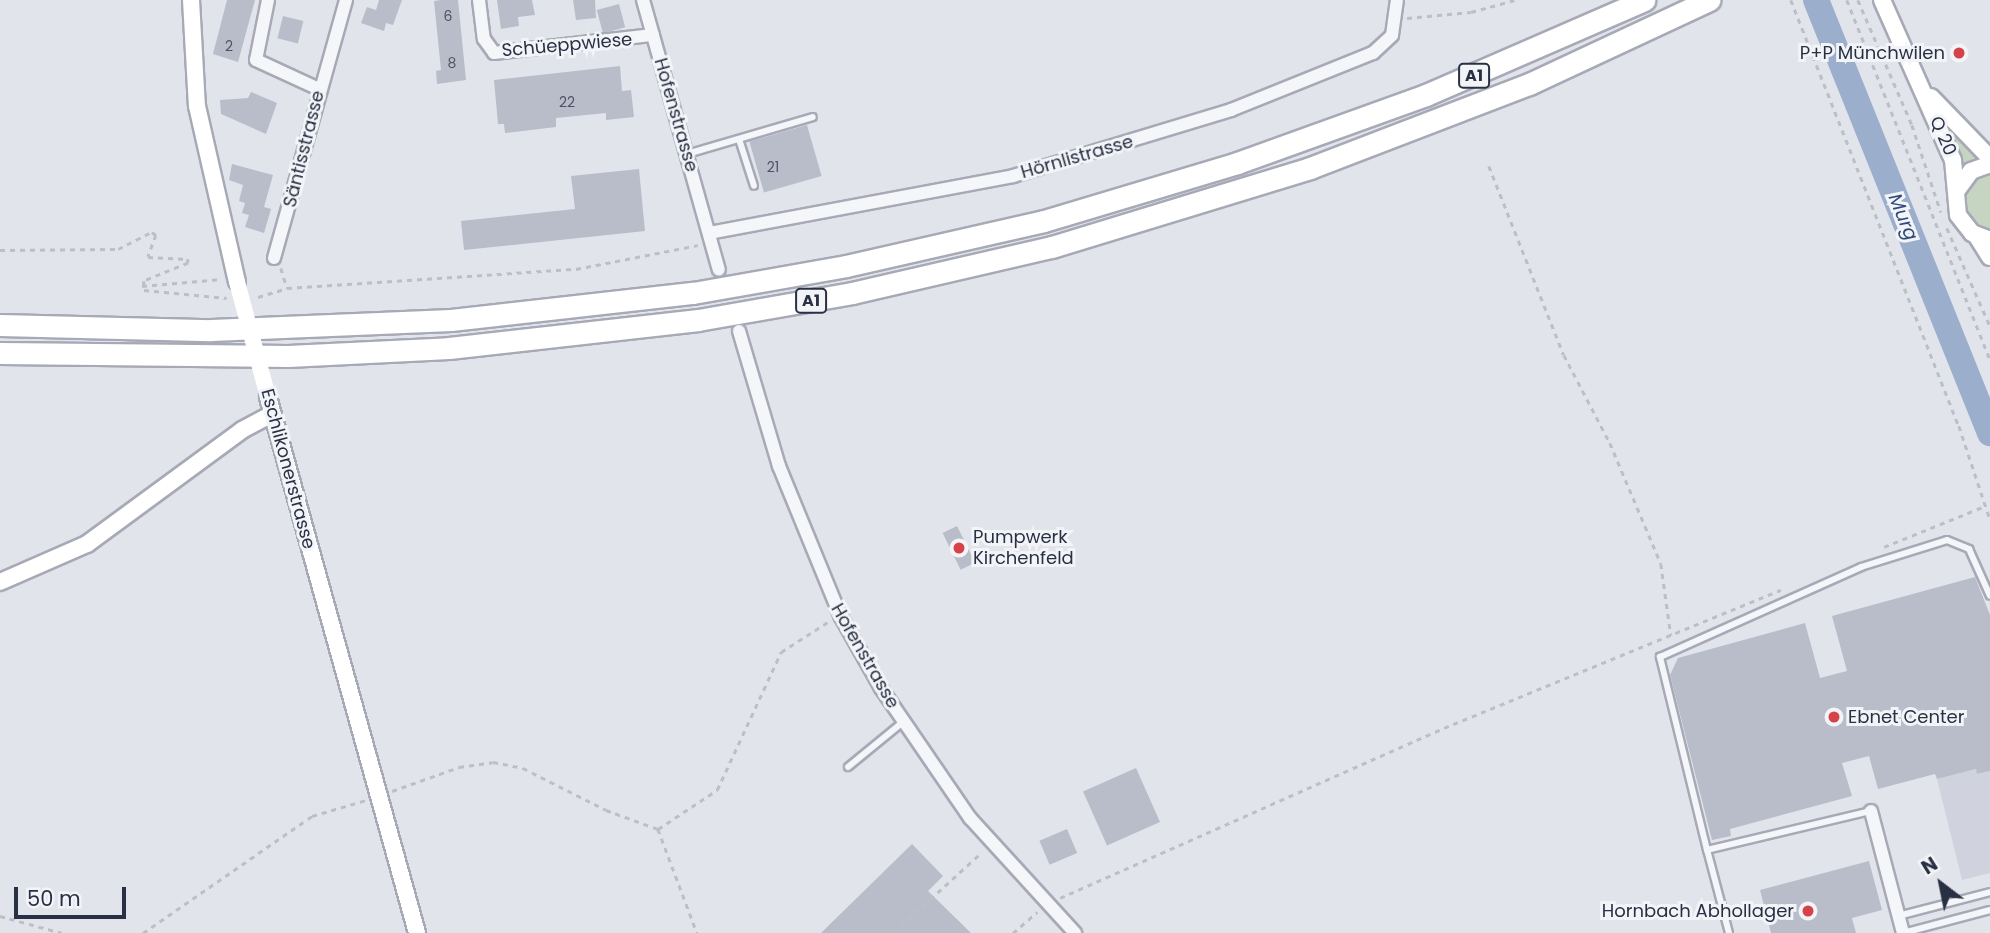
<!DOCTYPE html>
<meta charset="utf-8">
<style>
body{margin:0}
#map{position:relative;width:1990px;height:933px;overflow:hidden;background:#e2e4eb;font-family:Poppins,sans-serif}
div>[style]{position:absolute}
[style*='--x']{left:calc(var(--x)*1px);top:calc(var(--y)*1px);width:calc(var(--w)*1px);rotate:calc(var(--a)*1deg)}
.built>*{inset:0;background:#d0d3dd}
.green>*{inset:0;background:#c5d5c2}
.river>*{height:26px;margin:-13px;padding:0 13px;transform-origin:13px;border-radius:13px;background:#9baecc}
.building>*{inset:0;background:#b9bdc9;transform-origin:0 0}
.street-tunnel>*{height:12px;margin-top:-6px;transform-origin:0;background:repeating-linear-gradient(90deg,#bdc0ca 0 12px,transparent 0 18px)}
.path>*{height:2.5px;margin-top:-1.25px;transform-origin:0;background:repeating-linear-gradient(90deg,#bcbfc6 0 5px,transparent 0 10px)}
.roads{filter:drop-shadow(2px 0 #a7aab6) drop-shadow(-2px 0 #a7aab6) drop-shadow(0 2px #a7aab6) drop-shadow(0 -2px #a7aab6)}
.lane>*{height:6px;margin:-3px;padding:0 3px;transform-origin:3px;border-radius:3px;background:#f5f6f9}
.street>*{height:12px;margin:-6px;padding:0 6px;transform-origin:6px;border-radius:6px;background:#f5f6f9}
.secondary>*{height:16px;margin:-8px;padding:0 8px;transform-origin:8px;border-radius:8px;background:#fff}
.highway>*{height:21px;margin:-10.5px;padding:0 10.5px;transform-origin:10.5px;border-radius:10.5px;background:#fff}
.secondary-bridge>*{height:16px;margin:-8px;padding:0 8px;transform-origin:8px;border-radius:8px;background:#fff}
.dots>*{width:19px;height:19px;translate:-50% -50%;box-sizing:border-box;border:4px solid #f2f4f8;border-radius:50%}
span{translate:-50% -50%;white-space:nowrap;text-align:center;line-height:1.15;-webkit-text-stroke:6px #f2f4f8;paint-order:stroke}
.number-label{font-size:14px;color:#4d5365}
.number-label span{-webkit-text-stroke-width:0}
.shield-label span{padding:2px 5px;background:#f2f4f8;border:2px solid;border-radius:5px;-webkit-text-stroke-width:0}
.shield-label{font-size:16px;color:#293044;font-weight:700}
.street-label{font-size:18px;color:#293044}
.poi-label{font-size:18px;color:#293044}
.right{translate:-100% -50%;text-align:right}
.left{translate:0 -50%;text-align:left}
.water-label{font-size:19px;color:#314a7a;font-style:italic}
.north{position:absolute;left:1906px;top:849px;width:70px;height:70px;-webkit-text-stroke:5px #f2f4f8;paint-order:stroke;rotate:328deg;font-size:19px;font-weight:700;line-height:28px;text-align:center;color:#293044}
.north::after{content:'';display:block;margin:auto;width:24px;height:32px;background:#293044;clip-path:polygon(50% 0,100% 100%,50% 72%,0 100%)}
.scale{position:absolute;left:14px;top:887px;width:112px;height:32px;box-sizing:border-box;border:4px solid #293044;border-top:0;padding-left:9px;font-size:21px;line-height:24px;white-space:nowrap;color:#293044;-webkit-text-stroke:5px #f2f4f8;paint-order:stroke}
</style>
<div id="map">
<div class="built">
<div style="clip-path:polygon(1976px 769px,1978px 774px,1990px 771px,1990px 873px,1962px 880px,1937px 779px)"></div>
</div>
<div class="green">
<div style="clip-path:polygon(1946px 125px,1977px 157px,1976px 159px,1963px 166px)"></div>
<div style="clip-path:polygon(1990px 172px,1990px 232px,1976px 227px,1967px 216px,1964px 195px,1973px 180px)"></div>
</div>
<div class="river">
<div style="--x:1816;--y:0;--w:467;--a:68.1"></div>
</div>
<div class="building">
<div style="clip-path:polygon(227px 0,255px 0,238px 62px,213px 54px)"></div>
<div style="clip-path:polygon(379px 0,402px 0,393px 25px,386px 23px,384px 31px,361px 23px,367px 7px,376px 10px)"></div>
<div style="clip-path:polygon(441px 0,458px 0,466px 80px,437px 84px,436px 71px,441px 70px,434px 1px)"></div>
<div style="clip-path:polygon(497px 0,532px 0,535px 15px,518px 17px,519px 26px,501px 29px)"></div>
<div style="clip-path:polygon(573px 0,595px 0,596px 18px,576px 20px)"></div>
<div style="left:619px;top:4px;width:24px;height:23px;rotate:75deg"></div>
<div style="left:283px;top:16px;width:21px;height:23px;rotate:14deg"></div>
<div style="clip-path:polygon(620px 66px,622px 91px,631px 90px,634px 117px,606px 120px,606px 113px,556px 118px,556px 127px,505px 133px,504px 124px,498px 124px,494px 80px)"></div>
<div style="clip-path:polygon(251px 92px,277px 103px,266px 134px,221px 114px,220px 100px,248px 98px)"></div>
<div style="left:807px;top:125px;width:53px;height:60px;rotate:74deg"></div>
<div style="clip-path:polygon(232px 164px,273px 175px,264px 207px,271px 209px,264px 233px,245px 227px,249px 215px,242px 213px,245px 203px,239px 201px,243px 185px,229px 180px)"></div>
<div style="clip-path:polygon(639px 169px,645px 231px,464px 250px,461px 221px,575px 209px,571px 176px)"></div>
<div style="left:957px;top:526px;width:41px;height:16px;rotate:64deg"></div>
<div style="clip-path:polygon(1975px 577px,1990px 615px,1990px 771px,1977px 774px,1976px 769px,1937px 779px,1935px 774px,1878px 789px,1869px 756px,1842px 763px,1852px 796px,1730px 829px,1731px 836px,1712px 840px,1670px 675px,1678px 658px,1805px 623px,1820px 678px,1847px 671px,1832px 616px)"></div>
<div style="left:1136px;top:768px;width:59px;height:58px;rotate:66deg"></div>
<div style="left:1067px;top:829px;width:26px;height:30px;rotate:67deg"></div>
<div style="clip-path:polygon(912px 844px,943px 876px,928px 891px,971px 933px,821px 933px)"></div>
<div style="clip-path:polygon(1869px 861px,1882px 910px,1852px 918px,1856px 933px,1771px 933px,1760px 890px)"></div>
</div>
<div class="street-tunnel">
<div style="--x:719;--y:270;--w:52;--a:72.3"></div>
</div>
<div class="path">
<div style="--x:1791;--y:0;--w:458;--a:68.5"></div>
<div style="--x:1959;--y:426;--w:98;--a:71.6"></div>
<div style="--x:1847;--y:0;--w:386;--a:68.3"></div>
<div style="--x:1858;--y:0;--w:136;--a:66.6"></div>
<div style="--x:1912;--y:125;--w:92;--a:71.6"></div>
<div style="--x:1407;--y:18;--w:64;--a:-5.4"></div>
<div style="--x:1471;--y:12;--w:46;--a:-15.3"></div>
<div style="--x:1489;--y:166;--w:203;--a:68.4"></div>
<div style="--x:1564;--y:355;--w:99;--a:62.4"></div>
<div style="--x:1610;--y:443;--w:131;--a:67.1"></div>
<div style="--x:1661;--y:564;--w:72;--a:82"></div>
<div style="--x:1947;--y:228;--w:107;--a:66.3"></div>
<div style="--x:0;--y:250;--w:118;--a:-0.5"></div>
<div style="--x:118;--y:249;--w:38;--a:-27"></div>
<div style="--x:152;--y:232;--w:5;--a:37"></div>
<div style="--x:156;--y:235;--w:23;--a:110"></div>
<div style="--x:148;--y:257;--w:40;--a:2.9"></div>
<div style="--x:188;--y:259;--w:4;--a:90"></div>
<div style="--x:188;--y:263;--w:48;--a:157.8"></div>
<div style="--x:144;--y:281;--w:9;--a:90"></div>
<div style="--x:144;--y:290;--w:83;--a:5.5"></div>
<div style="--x:281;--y:268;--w:21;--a:73"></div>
<div style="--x:142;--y:286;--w:80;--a:-5"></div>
<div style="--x:258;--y:297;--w:30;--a:-17"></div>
<div style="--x:287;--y:288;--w:290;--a:-3.8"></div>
<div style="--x:576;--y:269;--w:124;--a:-11.1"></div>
<div style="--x:1884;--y:547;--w:109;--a:-22.1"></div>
<div style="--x:392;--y:791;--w:71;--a:-19.7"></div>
<div style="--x:459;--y:767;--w:34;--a:-8"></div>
<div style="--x:493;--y:762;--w:31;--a:11"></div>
<div style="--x:523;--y:768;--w:93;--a:26.8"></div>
<div style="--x:606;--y:810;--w:55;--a:20.1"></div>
<div style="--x:658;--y:829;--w:71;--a:-33.5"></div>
<div style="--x:717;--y:790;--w:152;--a:-65.1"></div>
<div style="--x:781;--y:652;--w:56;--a:-32.6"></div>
<div style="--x:658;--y:829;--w:111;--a:69.4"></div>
<div style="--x:1060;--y:898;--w:420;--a:-23.9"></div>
<div style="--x:1444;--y:728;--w:364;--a:-22.3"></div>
<div style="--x:0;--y:916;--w:64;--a:15.3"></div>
<div style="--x:143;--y:933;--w:206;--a:-34.7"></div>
<div style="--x:312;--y:816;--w:56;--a:-16.5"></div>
<div style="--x:893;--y:933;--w:120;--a:-42.3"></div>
<div style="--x:1013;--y:933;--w:32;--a:-41"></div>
</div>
<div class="roads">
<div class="lane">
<div style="--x:739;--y:139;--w:49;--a:72.3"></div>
<div style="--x:687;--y:154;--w:131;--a:-16.4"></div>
<div style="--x:848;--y:767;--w:71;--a:-39.3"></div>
<div style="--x:1707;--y:850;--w:199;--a:-103.7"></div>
<div style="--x:1660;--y:657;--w:220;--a:-24.1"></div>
<div style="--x:1861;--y:567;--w:90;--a:-17.4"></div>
<div style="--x:1947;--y:540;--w:24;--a:22"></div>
<div style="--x:1969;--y:549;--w:51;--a:65.9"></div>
<div style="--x:1898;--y:916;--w:95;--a:-14.6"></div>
<div style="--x:1729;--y:933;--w:86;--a:-104.8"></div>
<div style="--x:1707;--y:850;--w:169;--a:-13.4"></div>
<div style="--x:1903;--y:933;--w:90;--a:-14.8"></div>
</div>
<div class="street">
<div style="--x:268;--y:0;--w:61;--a:101.3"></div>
<div style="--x:256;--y:60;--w:69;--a:24.7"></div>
<div style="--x:479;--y:0;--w:39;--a:83"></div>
<div style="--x:484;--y:39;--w:17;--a:54"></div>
<div style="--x:494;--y:53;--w:160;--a:-6.5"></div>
<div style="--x:643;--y:0;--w:280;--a:74.3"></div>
<div style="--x:709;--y:233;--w:309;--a:-10.6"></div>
<div style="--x:1013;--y:176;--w:228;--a:-16.8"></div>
<div style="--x:1231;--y:110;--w:153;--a:-21.9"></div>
<div style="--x:1373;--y:53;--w:26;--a:-43"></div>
<div style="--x:1392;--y:35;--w:35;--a:-82"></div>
<div style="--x:274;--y:258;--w:268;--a:-74.4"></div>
<div style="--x:739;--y:331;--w:141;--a:73.5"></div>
<div style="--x:779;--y:466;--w:163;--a:67.7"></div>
<div style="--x:841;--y:617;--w:81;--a:60.6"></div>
<div style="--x:881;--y:688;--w:158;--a:55.6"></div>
<div style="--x:970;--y:818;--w:156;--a:47.6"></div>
<div style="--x:1871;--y:811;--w:126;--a:75.3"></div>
</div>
<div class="secondary">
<div style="--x:191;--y:0;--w:106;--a:86.8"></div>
<div style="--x:197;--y:106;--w:180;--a:77.2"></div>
<div style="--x:1882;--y:0;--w:175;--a:66.1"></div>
<div style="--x:1953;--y:160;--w:55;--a:84.8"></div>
<div style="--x:1958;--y:215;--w:23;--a:52"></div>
<div style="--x:1972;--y:233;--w:19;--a:21"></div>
<div style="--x:1931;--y:97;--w:85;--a:46"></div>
<div style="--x:1958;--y:189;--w:22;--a:-54"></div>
<div style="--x:1971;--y:171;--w:20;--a:-20"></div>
<div style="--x:1976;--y:235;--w:26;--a:58"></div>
<div style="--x:268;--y:397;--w:556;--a:74.46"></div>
<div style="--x:0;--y:582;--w:95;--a:-23.6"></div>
<div style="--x:87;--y:544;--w:192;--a:-36.3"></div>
<div style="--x:242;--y:430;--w:34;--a:-28"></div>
</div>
<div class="highway">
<div style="--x:0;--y:325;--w:211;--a:1.4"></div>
<div style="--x:211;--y:330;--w:240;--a:-2.4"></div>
<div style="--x:451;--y:320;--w:244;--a:-6.4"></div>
<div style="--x:693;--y:293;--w:155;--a:-10"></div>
<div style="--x:846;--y:266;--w:203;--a:-12.8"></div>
<div style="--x:1044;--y:221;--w:202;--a:-16.7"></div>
<div style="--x:1237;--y:163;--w:201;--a:-19.8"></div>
<div style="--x:1426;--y:95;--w:238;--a:-23.5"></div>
<div style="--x:0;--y:353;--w:288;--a:0.6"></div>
<div style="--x:288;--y:356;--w:161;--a:-2.8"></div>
<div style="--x:449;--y:348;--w:251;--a:-6.4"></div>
<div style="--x:698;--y:320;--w:156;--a:-9.9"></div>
<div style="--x:852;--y:293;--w:205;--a:-13"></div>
<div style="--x:1052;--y:247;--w:270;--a:-17"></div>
<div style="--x:1310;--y:168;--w:235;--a:-21"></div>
<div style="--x:1529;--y:84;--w:199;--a:-25"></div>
</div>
</div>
<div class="secondary-bridge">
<div style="--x:237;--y:282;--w:119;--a:74.9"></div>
</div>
<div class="dots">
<div style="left:1959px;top:53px;background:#d54249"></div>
<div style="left:959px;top:548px;background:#d54249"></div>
<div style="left:1834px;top:717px;background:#d54249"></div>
<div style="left:1808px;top:911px;background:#d54249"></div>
</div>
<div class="number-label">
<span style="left:448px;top:16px">6</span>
<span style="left:229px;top:46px">2</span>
<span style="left:452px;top:63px">8</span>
<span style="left:567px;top:102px">22</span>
<span style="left:773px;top:167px">21</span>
</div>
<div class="shield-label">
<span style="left:1474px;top:76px">A1</span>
<span style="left:811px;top:301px">A1</span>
</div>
<div class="street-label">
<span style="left:567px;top:45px;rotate:-5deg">Schüeppwiese</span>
<span style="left:676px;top:115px;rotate:74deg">Hofenstrasse</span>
<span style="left:1943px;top:136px;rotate:67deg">Q 20</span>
<span style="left:304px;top:149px;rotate:-76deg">Säntisstrasse</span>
<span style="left:1077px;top:157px;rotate:-16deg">Hörnlistrasse</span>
<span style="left:288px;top:469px;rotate:75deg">Eschlikonerstrasse</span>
<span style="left:865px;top:656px;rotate:60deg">Hofenstrasse</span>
</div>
<div class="poi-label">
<span class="right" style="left:1945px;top:53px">P+P Münchwilen</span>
<span class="left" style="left:973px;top:548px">Pumpwerk<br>Kirchenfeld</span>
<span class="left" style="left:1848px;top:717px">Ebnet Center</span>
<span class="right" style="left:1794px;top:911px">Hornbach Abhollager</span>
</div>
<div class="water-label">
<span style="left:1903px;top:217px;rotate:68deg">Murg</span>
</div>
<div class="north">N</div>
<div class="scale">50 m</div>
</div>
